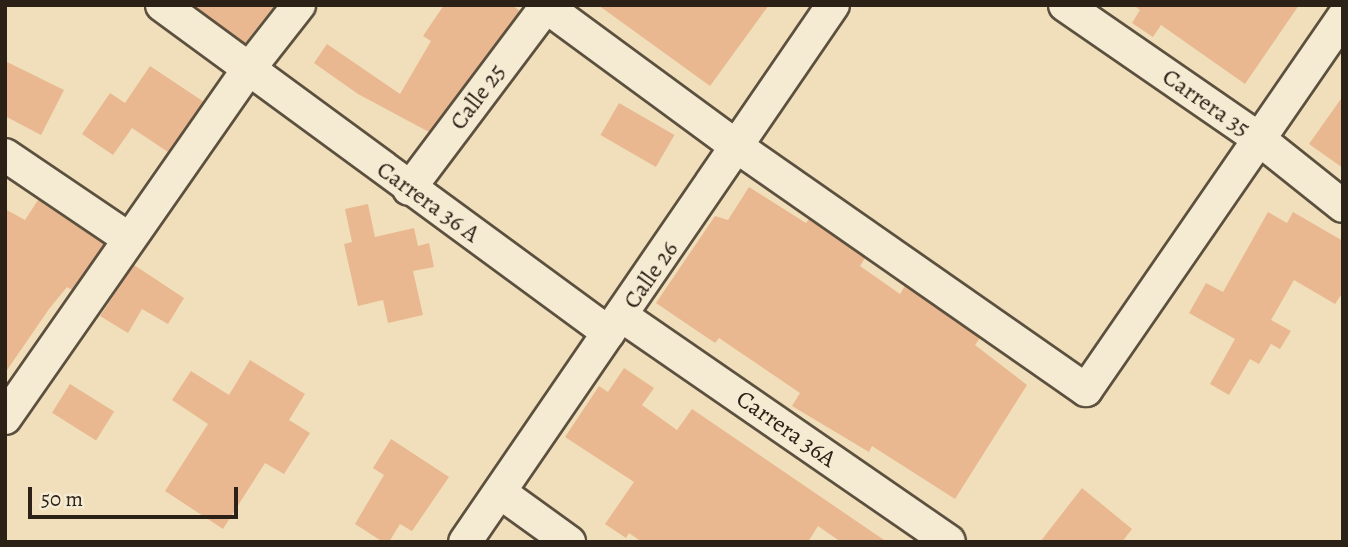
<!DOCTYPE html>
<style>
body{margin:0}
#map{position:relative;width:1348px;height:547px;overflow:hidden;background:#f0dfba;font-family:Alegreya,serif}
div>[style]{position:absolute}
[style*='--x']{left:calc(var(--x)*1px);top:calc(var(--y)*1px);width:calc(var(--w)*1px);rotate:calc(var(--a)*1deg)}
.building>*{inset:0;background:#e9b891;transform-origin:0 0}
.roads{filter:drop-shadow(2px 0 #5c503f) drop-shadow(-2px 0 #5c503f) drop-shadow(0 2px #5c503f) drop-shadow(0 -2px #5c503f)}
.street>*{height:32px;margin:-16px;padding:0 16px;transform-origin:16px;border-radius:16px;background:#f5ead2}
span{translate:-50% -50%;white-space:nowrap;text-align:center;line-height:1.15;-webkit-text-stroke:5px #f5ead2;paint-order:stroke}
.street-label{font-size:24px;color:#2b2116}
.frame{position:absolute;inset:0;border:7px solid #2b2116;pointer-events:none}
.scale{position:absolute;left:28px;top:487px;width:210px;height:32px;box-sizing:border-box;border:4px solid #2b2116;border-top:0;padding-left:9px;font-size:21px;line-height:24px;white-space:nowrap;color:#2b2116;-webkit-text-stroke:5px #f5ead2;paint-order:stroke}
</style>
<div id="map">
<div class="building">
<div style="clip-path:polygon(193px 5px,275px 5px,245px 43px)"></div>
<div style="clip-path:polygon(444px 5px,512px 5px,520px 11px,429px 132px,358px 94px,314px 63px,327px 44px,400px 94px,431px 41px,423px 36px)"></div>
<div style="clip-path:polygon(598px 5px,769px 5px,710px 86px)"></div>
<div style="clip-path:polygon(1133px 5px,1299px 5px,1245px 84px,1161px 25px,1153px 37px,1132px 23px,1140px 10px)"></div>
<div style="clip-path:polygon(5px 61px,64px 90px,41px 135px,5px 116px)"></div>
<div style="clip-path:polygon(150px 66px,204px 102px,168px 152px,132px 128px,113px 155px,82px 134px,110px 93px,125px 103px)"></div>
<div style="clip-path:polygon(1343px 96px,1343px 168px,1309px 144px)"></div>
<div style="left:619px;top:103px;width:64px;height:37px;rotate:30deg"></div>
<div style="clip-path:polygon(749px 187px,806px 223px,809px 219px,865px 258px,860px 266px,900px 294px,905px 286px,980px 338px,975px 345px,1027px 385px,955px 499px,872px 446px,869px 452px,792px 406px,800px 393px,719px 338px,715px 343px,656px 303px,715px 216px,728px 220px)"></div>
<div style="clip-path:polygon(38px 200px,104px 244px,72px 290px,67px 287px,49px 309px,5px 373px,5px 209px,25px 220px)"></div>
<div style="clip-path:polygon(368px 204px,375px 237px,414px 228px,418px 246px,429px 243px,434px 267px,413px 271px,423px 315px,388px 323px,383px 300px,358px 306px,344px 244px,352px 242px,345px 209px)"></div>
<div style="clip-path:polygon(1268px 212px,1287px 223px,1293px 212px,1343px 241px,1343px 292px,1335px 304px,1294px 280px,1271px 320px,1291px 331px,1280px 349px,1271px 344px,1259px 364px,1250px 359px,1229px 395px,1210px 384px,1235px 339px,1189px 313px,1206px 283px,1223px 292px)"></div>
<div style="clip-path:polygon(134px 265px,184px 298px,168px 324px,142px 309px,128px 333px,100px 316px)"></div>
<div style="clip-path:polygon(250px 360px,305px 394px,289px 420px,310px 433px,284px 474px,265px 463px,223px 529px,165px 491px,208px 424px,172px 400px,191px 371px,229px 395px)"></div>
<div style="clip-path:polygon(624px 368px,654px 388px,642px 405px,677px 430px,692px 409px,887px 542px,841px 542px,818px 526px,808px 542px,642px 542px,629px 533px,626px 538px,605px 524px,634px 482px,565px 437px,599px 386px,608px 392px)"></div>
<div style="left:70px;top:384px;width:52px;height:34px;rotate:32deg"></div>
<div style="clip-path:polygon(391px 439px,449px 477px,412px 531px,400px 524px,389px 542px,383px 542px,355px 524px,384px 475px,373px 468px)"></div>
<div style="clip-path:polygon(1082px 488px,1132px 529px,1122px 542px,1040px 542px)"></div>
</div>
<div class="roads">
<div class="street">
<div style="--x:162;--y:5;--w:554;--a:36.27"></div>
<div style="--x:544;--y:5;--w:242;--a:36.3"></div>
<div style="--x:739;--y:148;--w:423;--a:34.9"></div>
<div style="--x:1086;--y:390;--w:453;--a:-55.4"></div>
<div style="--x:1065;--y:5;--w:236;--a:34.6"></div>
<div style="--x:1259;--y:139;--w:107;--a:38.6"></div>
<div style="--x:5;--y:155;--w:150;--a:34.1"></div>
<div style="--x:409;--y:189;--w:230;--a:-53.1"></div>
<div style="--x:622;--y:316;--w:397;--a:34.6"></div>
<div style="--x:5;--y:418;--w:424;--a:-55.1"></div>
<div style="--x:248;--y:70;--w:83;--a:-51.9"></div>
<div style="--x:501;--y:493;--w:84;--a:35.8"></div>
<div style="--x:465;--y:542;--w:651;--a:-55.58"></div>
</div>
</div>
<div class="street-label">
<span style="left:478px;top:97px;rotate:-53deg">Calle 25</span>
<span style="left:1206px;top:103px;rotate:35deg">Carrera 35</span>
<span style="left:428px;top:202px;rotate:36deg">Carrera 36 A</span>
<span style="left:651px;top:275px;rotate:-55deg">Calle 26</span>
<span style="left:786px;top:429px;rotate:35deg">Carrera 36A</span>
</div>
<div class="frame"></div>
<div class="scale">50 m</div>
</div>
